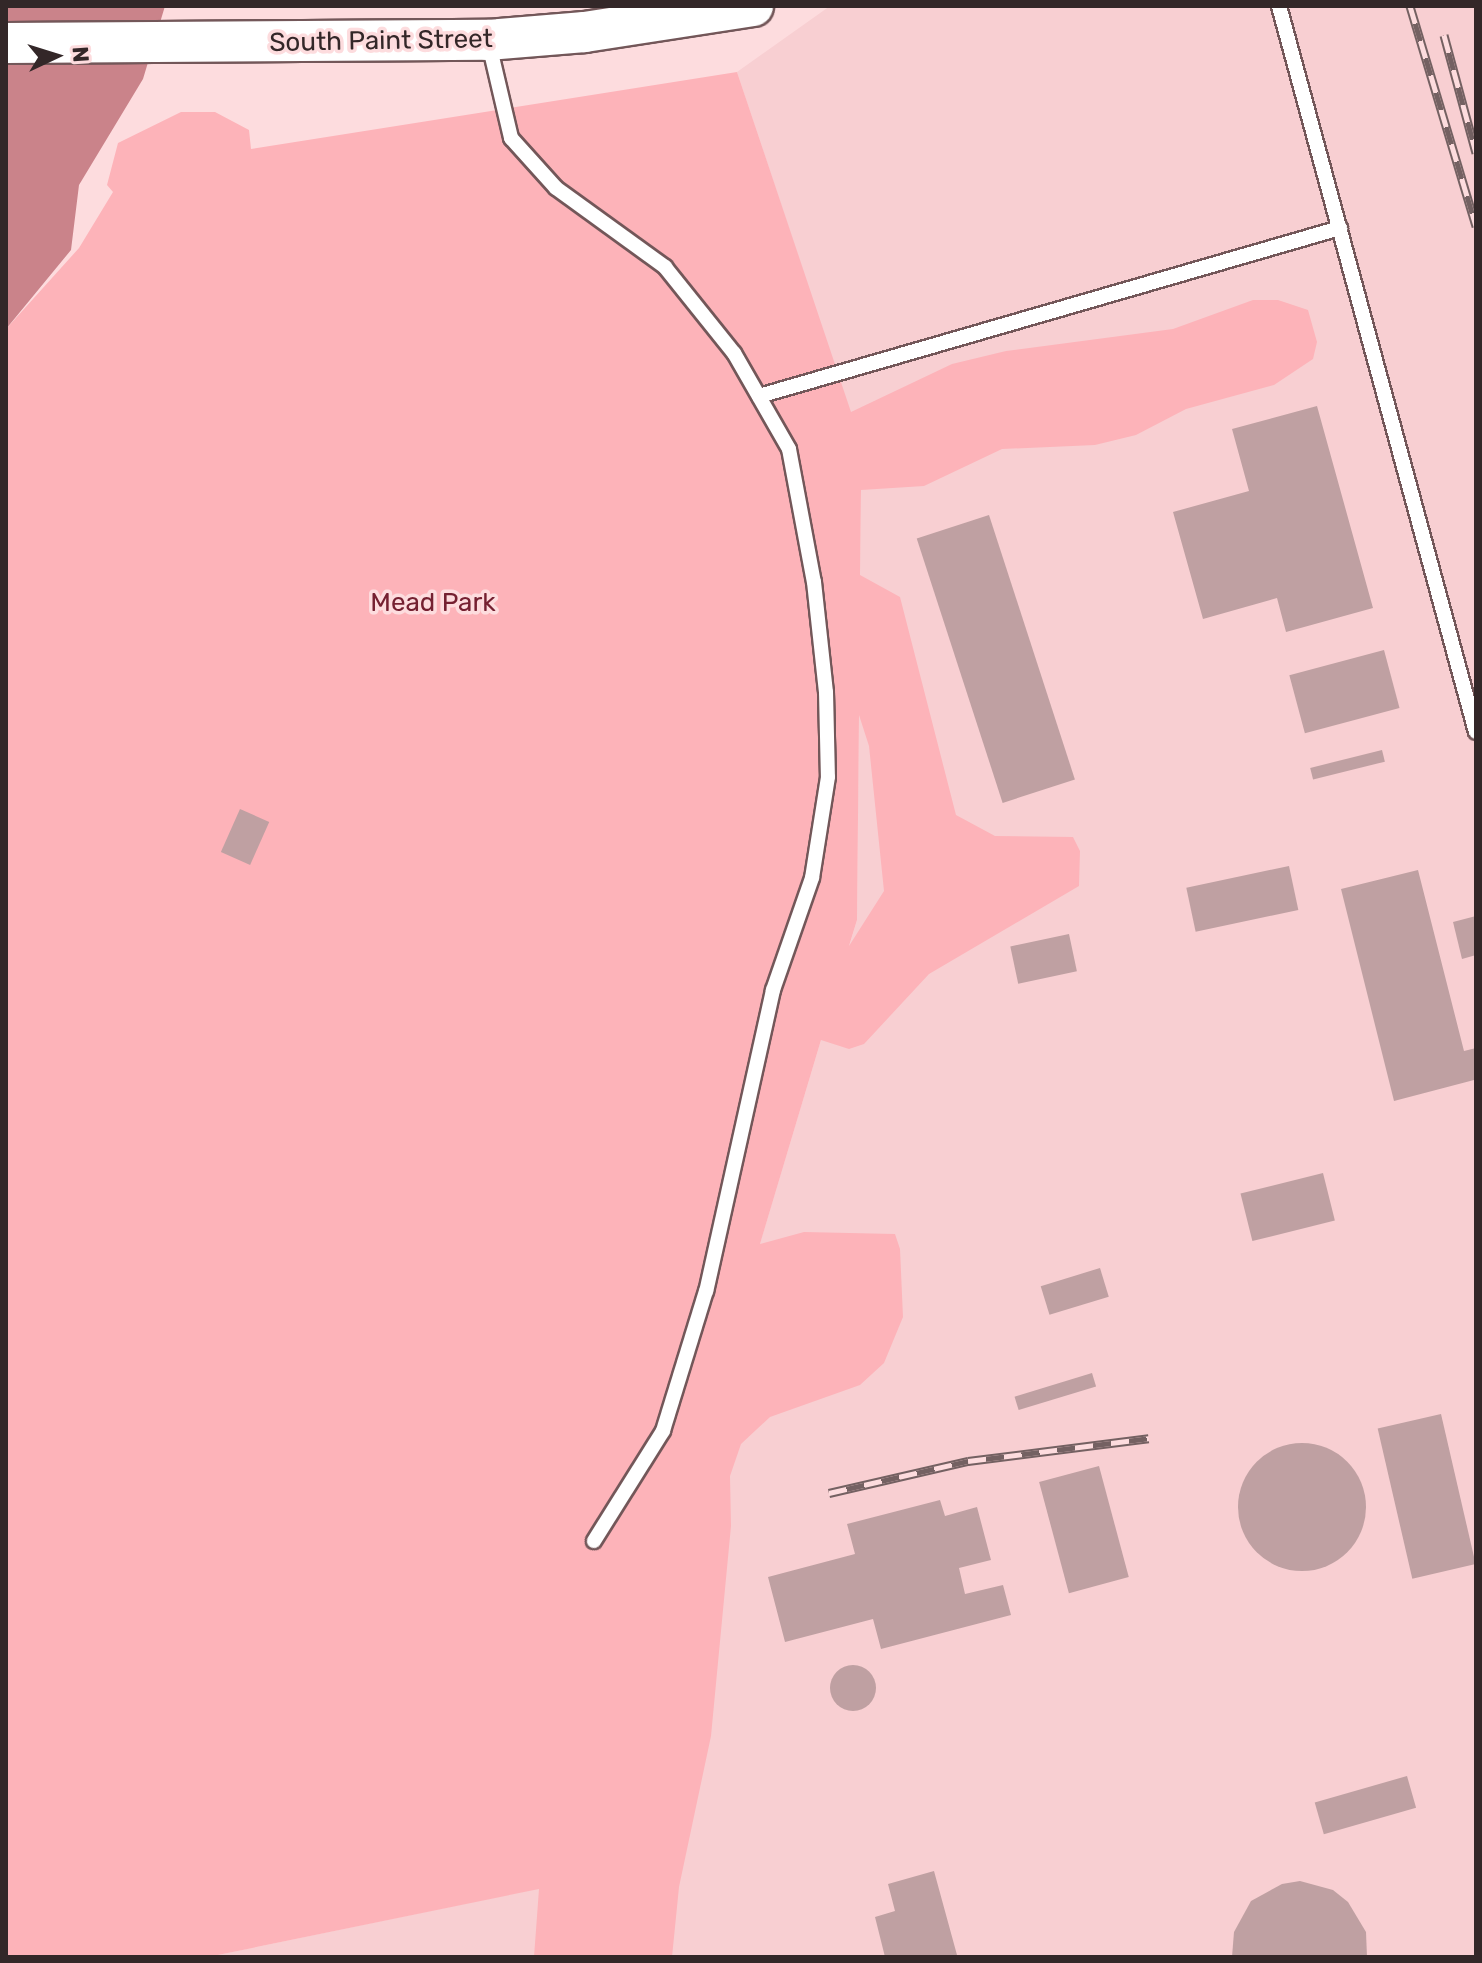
<!DOCTYPE html>
<style>
body{margin:0}
#map{position:relative;width:1482px;height:1963px;overflow:hidden;background:#fddcde;font-family:Rubik,sans-serif}
div>[style]{position:absolute}
[style*='--x']{left:calc(var(--x)*1px);top:calc(var(--y)*1px);width:calc(var(--w)*1px);rotate:calc(var(--a)*1deg)}
.built>*{inset:0;background:#f8cfd2}
.green>*{inset:0;background:#fdb3b9}
.water>*{inset:0;background:#ca838a}
.building>*{inset:0;background:#bfa0a2;transform-origin:0 0}
.round{border-radius:50%}
.roads{filter:drop-shadow(2px 0 #735759) drop-shadow(-2px 0 #735759) drop-shadow(0 2px #735759) drop-shadow(0 -2px #735759)}
.lane>*{height:14px;margin:-7px;padding:0 7px;transform-origin:7px;border-radius:7px;background:#fff}
.secondary>*{height:40px;margin:-20px;padding:0 20px;transform-origin:20px;border-radius:20px;background:#fff}
.rail>*{height:9px;margin-top:-4.5px;transform-origin:0;background:repeating-linear-gradient(90deg,#fddcde 0 18px,#746162 0 36px);box-sizing:border-box;border-block:2px solid #746162}
span{translate:-50% -50%;white-space:nowrap;text-align:center;line-height:1.15;-webkit-text-stroke:7px #fddcde;paint-order:stroke}
.street-label{font-size:26px;color:#332728}
.park-label{font-size:26px;color:#752031}
.frame{position:absolute;inset:0;border:8px solid #332728;pointer-events:none}
.north{position:absolute;left:16px;top:16px;width:80px;height:80px;-webkit-text-stroke:6px #fddcde;paint-order:stroke;rotate:86deg;font-size:22px;font-weight:700;line-height:32px;text-align:center;color:#332728}
.north::after{content:'';display:block;margin:auto;width:28px;height:36px;background:#332728;clip-path:polygon(50% 0,100% 100%,50% 72%,0 100%)}
</style>
<div id="map">
<div class="built">
<div style="clip-path:polygon(830px 6px,1476px 6px,1476px 1957px,208px 1957px,575px 1881px,606px 1757px,857px 920px,861px 445px,737px 72px)"></div>
</div>
<div class="green">
<div style="clip-path:polygon(evenodd,737px 72px,851px 412px,952px 364px,1006px 351px,1173px 329px,1253px 300px,1278px 300px,1308px 310px,1317px 342px,1313px 359px,1274px 385px,1186px 409px,1136px 435px,1095px 445px,1002px 449px,924px 486px,861px 490px,860px 575px,900px 597px,956px 815px,995px 836px,1073px 837px,1080px 851px,1079px 886px,929px 974px,864px 1044px,849px 1049px,821px 1040px,760px 1244px,804px 1232px,895px 1234px,900px 1249px,903px 1317px,884px 1363px,860px 1385px,770px 1417px,741px 1444px,730px 1476px,731px 1526px,711px 1736px,679px 1887px,672px 1957px,534px 1957px,539px 1889px,208px 1957px,6px 1957px,6px 329px,79px 248px,113px 192px,107px 185px,118px 143px,181px 112px,215px 112px,249px 130px,251px 149px,737px 72px,859px 715px,869px 746px,884px 891px,849px 946px,857px 920px,859px 715px)"></div>
</div>
<div class="water">
<div style="clip-path:polygon(6px 6px,165px 6px,143px 79px,79px 185px,71px 250px,6px 329px)"></div>
</div>
<div class="building">
<div style="clip-path:polygon(1317px 406px,1373px 608px,1286px 632px,1277px 598px,1203px 619px,1173px 512px,1249px 491px,1232px 429px)"></div>
<div style="left:989px;top:515px;width:278px;height:76px;rotate:72deg"></div>
<div style="left:1384px;top:650px;width:60px;height:98px;rotate:75deg"></div>
<div style="left:1382px;top:750px;width:12px;height:74px;rotate:76deg"></div>
<div style="left:240px;top:809px;width:32px;height:47px;rotate:24deg"></div>
<div style="left:1289px;top:866px;width:45px;height:105px;rotate:78deg"></div>
<div style="clip-path:polygon(1418px 870px,1464px 1051px,1476px 1048px,1476px 1072px,1474px 1080px,1394px 1101px,1341px 889px)"></div>
<div style="clip-path:polygon(1476px 916px,1476px 955px,1462px 959px,1453px 922px)"></div>
<div style="left:1069px;top:934px;width:38px;height:60px;rotate:78deg"></div>
<div style="left:1323px;top:1173px;width:49px;height:85px;rotate:76deg"></div>
<div style="left:1100px;top:1268px;width:30px;height:62px;rotate:73deg"></div>
<div style="left:1092px;top:1373px;width:14px;height:81px;rotate:73deg"></div>
<div style="left:1441px;top:1414px;width:154px;height:65px;rotate:77deg"></div>
<div class="round" style="left:1238px;top:1443px;width:128px;height:128px"></div>
<div style="left:1099px;top:1466px;width:115px;height:62px;rotate:75deg"></div>
<div style="clip-path:polygon(940px 1500px,945px 1516px,977px 1507px,991px 1560px,959px 1568px,965px 1594px,1003px 1585px,1011px 1615px,881px 1649px,873px 1619px,785px 1642px,768px 1577px,855px 1554px,847px 1524px)"></div>
<div class="round" style="left:830px;top:1665px;width:46px;height:46px"></div>
<div style="left:1407px;top:1776px;width:33px;height:96px;rotate:74deg"></div>
<div style="clip-path:polygon(934px 1871px,957px 1955px,885px 1957px,875px 1917px,895px 1911px,888px 1884px)"></div>
<div style="clip-path:polygon(1300px 1881px,1333px 1890px,1348px 1902px,1366px 1932px,1367px 1957px,1232px 1957px,1234px 1932px,1251px 1901px,1282px 1884px)"></div>
</div>
<div class="roads">
<div class="lane">
<div style="--x:1279;--y:6;--w:752;--a:74.82"></div>
<div style="--x:489;--y:44;--w:97;--a:76.8"></div>
<div style="--x:511;--y:138;--w:67;--a:48"></div>
<div style="--x:556;--y:188;--w:135;--a:35.9"></div>
<div style="--x:665;--y:267;--w:110;--a:51.3"></div>
<div style="--x:734;--y:353;--w:111;--a:60.2"></div>
<div style="--x:789;--y:449;--w:135;--a:79.4"></div>
<div style="--x:814;--y:582;--w:111;--a:83.8"></div>
<div style="--x:826;--y:692;--w:85;--a:88.7"></div>
<div style="--x:828;--y:777;--w:102;--a:99"></div>
<div style="--x:812;--y:878;--w:119;--a:109.2"></div>
<div style="--x:773;--y:990;--w:308;--a:102.5"></div>
<div style="--x:706;--y:1291;--w:146;--a:107.1"></div>
<div style="--x:663;--y:1431;--w:130;--a:122.1"></div>
<div style="--x:759;--y:396;--w:605;--a:-16.13"></div>
</div>
<div class="secondary">
<div style="--x:6;--y:43;--w:482;--a:-0.4"></div>
<div style="--x:488;--y:40;--w:97;--a:-4.7"></div>
<div style="--x:585;--y:32;--w:170;--a:-8.8"></div>
</div>
</div>
<div class="rail">
<div style="--x:1410;--y:6;--w:230;--a:73.3"></div>
<div style="--x:1444;--y:35;--w:122;--a:74.8"></div>
<div style="--x:829;--y:1493;--w:143;--a:-13"></div>
<div style="--x:968;--y:1461;--w:182;--a:-7.2"></div>
</div>
<div class="street-label">
<span style="left:381px;top:41px;rotate:-1deg">South Paint Street</span>
</div>
<div class="park-label">
<span style="left:433px;top:603px">Mead Park</span>
</div>
<div class="frame"></div>
<div class="north">N</div>
</div>
